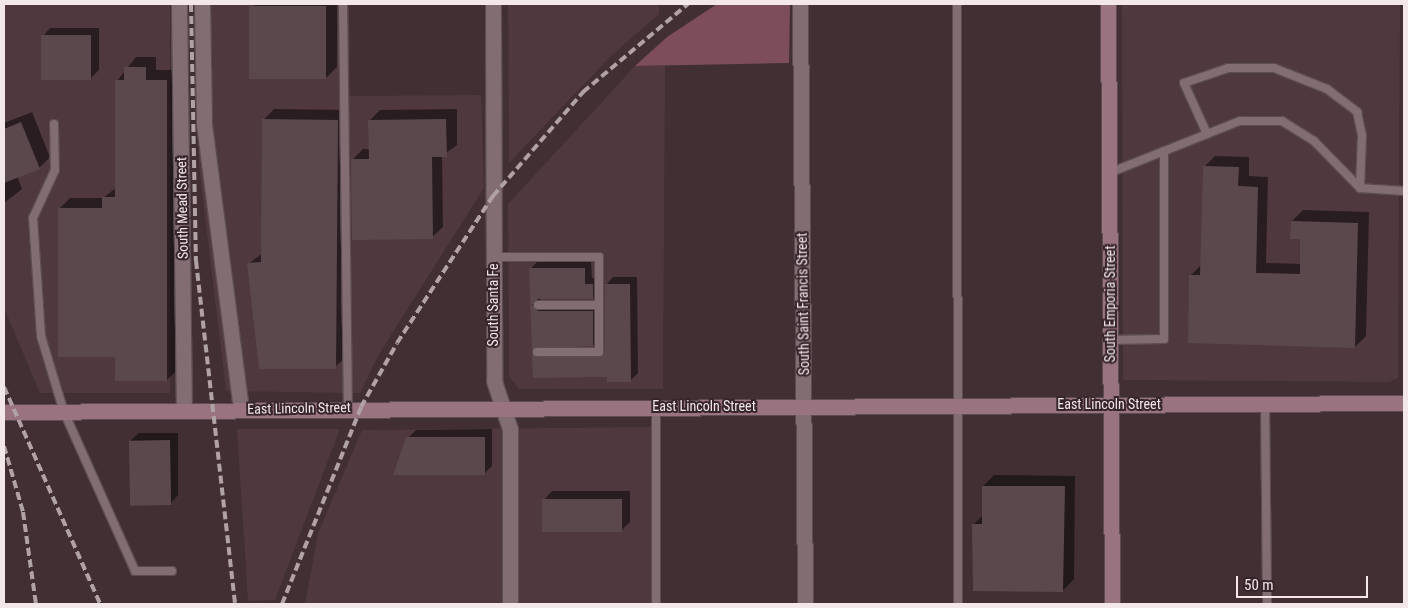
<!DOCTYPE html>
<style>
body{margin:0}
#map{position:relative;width:1408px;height:608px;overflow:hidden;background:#412f34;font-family:"Roboto Condensed",sans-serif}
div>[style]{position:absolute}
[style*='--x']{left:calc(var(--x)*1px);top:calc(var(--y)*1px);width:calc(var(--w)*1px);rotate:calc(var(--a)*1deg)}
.built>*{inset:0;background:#4f383e}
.green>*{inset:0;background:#7d4d5c}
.shadow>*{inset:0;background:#0007}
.building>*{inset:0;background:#5b484d;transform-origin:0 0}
.roads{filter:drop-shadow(1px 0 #5c4d52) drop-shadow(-1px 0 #5c4d52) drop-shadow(0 1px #5c4d52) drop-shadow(0 -1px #5c4d52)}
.lane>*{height:8px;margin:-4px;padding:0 4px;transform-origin:4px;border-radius:4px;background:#826d73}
.street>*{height:15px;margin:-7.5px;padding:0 7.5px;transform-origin:7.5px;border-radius:7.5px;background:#826d73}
.secondary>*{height:15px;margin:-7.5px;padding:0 7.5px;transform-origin:7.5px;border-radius:7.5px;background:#99737f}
.rail>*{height:4px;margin-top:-2px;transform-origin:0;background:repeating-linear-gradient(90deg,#b0a2a5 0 8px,transparent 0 12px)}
span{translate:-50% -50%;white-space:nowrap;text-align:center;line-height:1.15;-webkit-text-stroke:4px #36252a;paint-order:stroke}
.street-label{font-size:14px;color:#f3e7ea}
.frame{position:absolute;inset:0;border:5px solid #f3e7ea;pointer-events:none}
.scale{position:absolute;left:1236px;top:576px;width:132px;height:22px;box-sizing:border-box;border:2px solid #f3e7ea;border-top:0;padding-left:6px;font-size:15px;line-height:18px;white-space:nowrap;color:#f3e7ea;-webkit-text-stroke:4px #36252a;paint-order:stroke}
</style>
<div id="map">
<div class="built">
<div style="clip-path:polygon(4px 4px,170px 4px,170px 393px,40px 393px,4px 308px)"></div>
<div style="clip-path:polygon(198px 4px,349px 4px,350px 96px,481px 95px,484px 188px,379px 354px,360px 393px,226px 391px,199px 166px)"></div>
<div style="clip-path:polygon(508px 4px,659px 4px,659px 14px,611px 56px,509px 163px)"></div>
<div style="clip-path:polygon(1122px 4px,1400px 4px,1398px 378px,1389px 382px,1123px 380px)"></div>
<div style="clip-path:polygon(635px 66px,665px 66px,663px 389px,519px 389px,509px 376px,508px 204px)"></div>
<div style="clip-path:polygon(652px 427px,656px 604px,305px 604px,318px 533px,362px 430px)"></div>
<div style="clip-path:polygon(237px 429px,340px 429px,275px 600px,248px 601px)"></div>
</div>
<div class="green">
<div style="clip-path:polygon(717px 4px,790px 4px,789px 63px,635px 66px,667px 37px)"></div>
</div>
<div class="shadow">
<div style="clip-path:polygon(253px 4px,337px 4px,337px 67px,326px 78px)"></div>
<div style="clip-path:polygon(50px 28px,99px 28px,99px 70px,91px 78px,42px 37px)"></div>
<div style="clip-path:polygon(136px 57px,156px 57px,156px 70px,178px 70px,178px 369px,167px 380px,116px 355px,59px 209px,70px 198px,103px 198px,117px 187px,117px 81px)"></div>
<div style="clip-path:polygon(274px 109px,349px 110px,346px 357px,335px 367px,248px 264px,263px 253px,263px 120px)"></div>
<div style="clip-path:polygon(457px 109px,457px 145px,442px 156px,443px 227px,432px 237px,352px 160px,363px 149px,370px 149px,369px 121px,380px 110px)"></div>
<div style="clip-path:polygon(32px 112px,50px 157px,39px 168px,17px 176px,22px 189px,4px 203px,4px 123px)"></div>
<div style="clip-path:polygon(1215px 156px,1249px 157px,1249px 176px,1268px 177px,1266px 263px,1301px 264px,1302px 238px,1292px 221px,1303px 210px,1369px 212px,1366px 336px,1355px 347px,1191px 275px,1202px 264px,1204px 167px)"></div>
<div style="clip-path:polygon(591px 261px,592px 278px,600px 278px,600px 291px,593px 298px,539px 298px,545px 304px,600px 304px,600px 338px,593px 345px,567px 348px,604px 349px,606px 285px,613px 277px,637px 277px,638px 373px,630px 381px,533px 355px,541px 348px,533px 348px,530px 269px,537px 262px)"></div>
<div style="clip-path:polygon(492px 429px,492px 466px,484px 474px,408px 438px,416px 430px)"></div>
<div style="clip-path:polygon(139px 433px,178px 433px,178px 495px,170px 504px,130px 441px)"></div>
<div style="clip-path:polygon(994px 475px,1075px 476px,1074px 579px,1063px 590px,973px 525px,983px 515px,983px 486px)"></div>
<div style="clip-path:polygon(552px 491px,630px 491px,630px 522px,622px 530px,544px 500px)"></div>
</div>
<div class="building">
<div style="left:249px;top:6px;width:77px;height:73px"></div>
<div style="left:91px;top:35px;width:45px;height:50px;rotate:90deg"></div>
<div style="clip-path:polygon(124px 67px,146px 67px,146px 80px,167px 80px,167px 381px,115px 381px,115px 357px,58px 357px,58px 208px,102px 208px,102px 197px,115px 197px,115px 80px,124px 80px)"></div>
<div style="clip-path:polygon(262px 119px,338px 120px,336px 369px,259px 369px,247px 263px,261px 262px)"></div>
<div style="clip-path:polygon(446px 119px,447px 157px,432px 157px,433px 239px,352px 240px,351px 159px,369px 159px,368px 120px)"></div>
<div style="clip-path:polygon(21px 122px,40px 169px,4px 183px,4px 129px)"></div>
<div style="clip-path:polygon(1203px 166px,1239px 167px,1238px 186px,1258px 187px,1256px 273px,1300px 274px,1300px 239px,1290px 239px,1291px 221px,1358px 223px,1355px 348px,1188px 343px,1189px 275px,1200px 275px)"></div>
<div style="clip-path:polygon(529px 268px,585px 268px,585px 284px,593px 284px,593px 299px,538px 299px,532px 305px,538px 311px,593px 311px,593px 346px,532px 350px)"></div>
<div style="clip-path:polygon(605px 284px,630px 284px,631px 382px,607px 382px,607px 377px,533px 378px,532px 355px,604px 355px)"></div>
<div style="clip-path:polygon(406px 437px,485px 437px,485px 475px,393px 475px)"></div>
<div style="left:170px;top:440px;width:65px;height:41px;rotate:89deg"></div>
<div style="clip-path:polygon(982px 486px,1065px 486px,1063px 592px,973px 591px,972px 524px,982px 524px)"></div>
<div style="left:542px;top:499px;width:80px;height:33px"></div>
</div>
<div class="roads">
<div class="lane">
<div style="--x:343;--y:4;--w:403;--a:89.3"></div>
<div style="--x:957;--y:4;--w:600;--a:89.9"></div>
<div style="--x:54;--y:124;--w:46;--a:88.8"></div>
<div style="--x:55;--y:170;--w:53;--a:114.6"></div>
<div style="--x:33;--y:218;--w:118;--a:86.1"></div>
<div style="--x:41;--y:336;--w:79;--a:73.2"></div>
<div style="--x:64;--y:412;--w:174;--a:65.9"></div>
<div style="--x:135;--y:571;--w:37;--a:0"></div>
<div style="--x:1207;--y:134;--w:56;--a:-114.3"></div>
<div style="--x:1184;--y:83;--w:46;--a:-18.8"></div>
<div style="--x:1228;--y:68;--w:46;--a:0"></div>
<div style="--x:1274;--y:68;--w:57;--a:21.6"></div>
<div style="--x:1327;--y:89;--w:38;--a:37"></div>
<div style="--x:1357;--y:112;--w:25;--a:78"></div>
<div style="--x:1362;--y:136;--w:52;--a:92.2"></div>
<div style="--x:1109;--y:173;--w:141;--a:-21.7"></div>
<div style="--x:1240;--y:121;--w:42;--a:0"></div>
<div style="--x:1282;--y:121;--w:38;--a:32"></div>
<div style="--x:1314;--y:141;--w:66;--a:45.6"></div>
<div style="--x:1360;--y:188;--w:44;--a:3.9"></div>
<div style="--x:493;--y:257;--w:106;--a:0"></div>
<div style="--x:599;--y:257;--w:95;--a:90"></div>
<div style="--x:599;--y:352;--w:62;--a:180"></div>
<div style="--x:538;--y:305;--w:61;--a:0"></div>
<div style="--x:1111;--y:340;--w:53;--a:-1.1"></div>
<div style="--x:1164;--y:339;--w:188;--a:-90"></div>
<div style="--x:1265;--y:403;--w:201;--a:89.4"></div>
<div style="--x:656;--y:407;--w:197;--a:90"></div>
</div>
<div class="street">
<div style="--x:179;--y:4;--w:407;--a:89.3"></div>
<div style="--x:202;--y:4;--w:120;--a:89"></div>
<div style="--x:204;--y:124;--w:286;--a:82.6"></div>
<div style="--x:493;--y:4;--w:377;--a:89.8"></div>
<div style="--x:494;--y:381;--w:51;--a:71.6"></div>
<div style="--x:510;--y:429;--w:175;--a:90"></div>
<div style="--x:800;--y:4;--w:600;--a:89.52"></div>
</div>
<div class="secondary">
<div style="--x:1108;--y:4;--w:600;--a:89.62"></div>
<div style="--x:4;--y:412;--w:1400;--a:-0.37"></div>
</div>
</div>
<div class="rail">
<div style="--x:191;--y:4;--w:257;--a:88.9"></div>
<div style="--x:196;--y:261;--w:345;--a:83.5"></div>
<div style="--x:4;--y:387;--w:237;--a:66.1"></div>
<div style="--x:4;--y:446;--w:69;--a:73.9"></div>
<div style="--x:23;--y:512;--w:93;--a:82"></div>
<div style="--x:282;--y:604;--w:212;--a:-68.1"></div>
<div style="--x:361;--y:407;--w:73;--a:-60.6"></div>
<div style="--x:397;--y:343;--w:176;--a:-56.9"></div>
<div style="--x:493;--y:196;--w:138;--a:-49.1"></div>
<div style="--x:583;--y:92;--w:137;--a:-40"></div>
</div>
<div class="street-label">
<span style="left:182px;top:208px;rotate:-91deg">South Mead Street</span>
<span style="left:803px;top:304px;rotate:-91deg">South Saint Francis Street</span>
<span style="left:1110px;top:304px;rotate:-90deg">South Emporia Street</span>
<span style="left:493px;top:305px;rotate:-90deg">South Santa Fe</span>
<span style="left:1109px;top:404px">East Lincoln Street</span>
<span style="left:704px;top:406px">East Lincoln Street</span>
<span style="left:299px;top:408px;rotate:-1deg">East Lincoln Street</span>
</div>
<div class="frame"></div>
<div class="scale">50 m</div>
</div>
